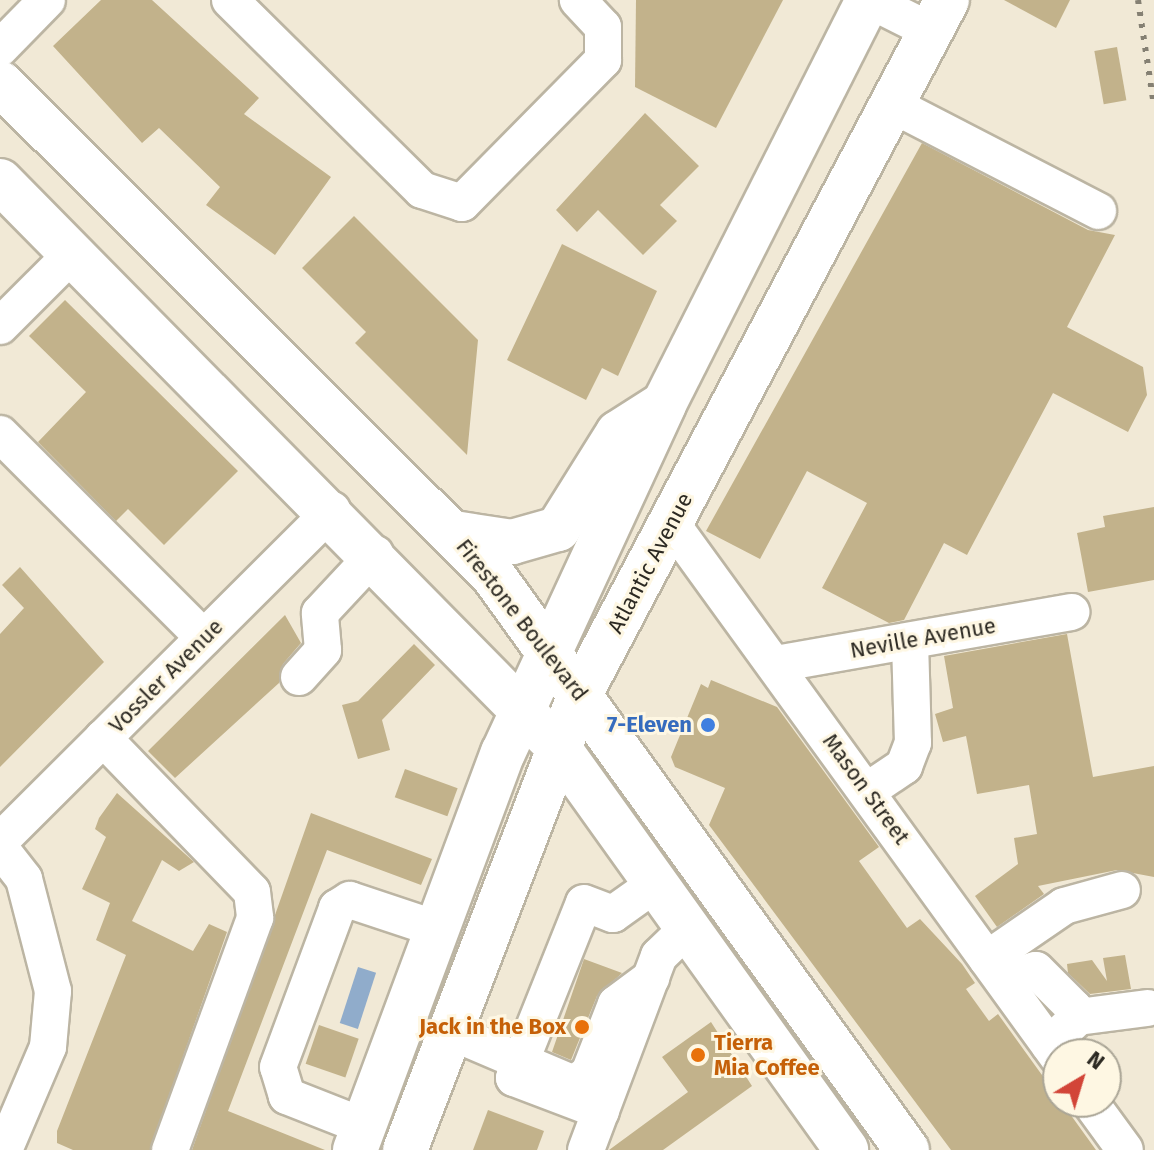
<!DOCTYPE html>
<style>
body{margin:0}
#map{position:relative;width:1154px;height:1150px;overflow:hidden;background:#f1e9d6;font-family:"Fira Sans",sans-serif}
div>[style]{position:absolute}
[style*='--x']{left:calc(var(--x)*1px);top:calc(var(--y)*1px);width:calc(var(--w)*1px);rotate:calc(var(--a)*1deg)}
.water>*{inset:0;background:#90accb;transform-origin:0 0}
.building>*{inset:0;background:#c2b28b;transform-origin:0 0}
.roads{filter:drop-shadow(2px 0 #bcb5a3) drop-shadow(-2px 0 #bcb5a3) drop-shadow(0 2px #bcb5a3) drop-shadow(0 -2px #bcb5a3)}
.minor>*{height:36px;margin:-18px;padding:0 18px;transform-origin:18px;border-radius:18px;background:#fff}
.major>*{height:44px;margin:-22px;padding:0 22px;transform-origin:22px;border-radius:22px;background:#fff}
.rail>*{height:6px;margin-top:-3px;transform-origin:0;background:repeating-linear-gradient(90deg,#858073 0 4px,transparent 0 12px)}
.dots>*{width:22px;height:22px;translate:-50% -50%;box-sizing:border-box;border:4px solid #fef7e3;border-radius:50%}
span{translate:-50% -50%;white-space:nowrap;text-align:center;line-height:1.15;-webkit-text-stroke:6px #fef7e3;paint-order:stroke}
.street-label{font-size:22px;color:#2c2922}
.shop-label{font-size:22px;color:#366cbe;font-weight:700}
.right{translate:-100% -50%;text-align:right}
.food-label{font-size:22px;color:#c56008;font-weight:700}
.left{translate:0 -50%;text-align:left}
.north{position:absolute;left:1042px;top:1038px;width:80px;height:80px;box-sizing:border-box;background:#fef7e3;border:2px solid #aaa596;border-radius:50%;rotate:38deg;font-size:22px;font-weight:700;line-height:32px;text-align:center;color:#2c2922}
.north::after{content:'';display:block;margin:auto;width:28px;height:36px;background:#d24538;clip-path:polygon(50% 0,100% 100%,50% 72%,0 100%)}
</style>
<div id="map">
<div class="water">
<div style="left:358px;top:967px;width:19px;height:59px;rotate:18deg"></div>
</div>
<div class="building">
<div style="clip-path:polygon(101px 0,152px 0,259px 98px,244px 114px,331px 177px,275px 255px,206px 205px,220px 187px,159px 128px,142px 143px,53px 46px)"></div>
<div style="clip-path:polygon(636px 0,783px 0,716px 128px,635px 87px)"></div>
<div style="clip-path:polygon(1004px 0,1070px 0,1056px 28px)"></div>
<div style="left:1117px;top:47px;width:54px;height:23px;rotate:80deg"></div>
<div style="clip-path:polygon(645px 113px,699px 166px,660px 205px,677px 221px,643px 255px,598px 210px,577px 232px,556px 210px)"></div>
<div style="clip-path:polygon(922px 143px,1088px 230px,1115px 235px,1067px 327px,1143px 367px,1147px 395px,1128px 432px,1053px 393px,967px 555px,944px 543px,904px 620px,889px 623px,822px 588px,867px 503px,807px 471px,760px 559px,706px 531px)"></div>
<div style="clip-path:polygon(354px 216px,478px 340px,467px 455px,355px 343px,366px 332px,302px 268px)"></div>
<div style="clip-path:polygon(562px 244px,657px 291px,618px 376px,602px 368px,586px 400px,507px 360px)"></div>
<div style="clip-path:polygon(65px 300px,238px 471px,164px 545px,128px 509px,116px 521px,38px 442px,86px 392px,29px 336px)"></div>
<div style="clip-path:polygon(1154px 507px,1154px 580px,1088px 592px,1077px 533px,1105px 527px,1103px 516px)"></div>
<div style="clip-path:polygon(20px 567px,104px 662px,0 767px,0 634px,24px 608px,2px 585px)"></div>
<div style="clip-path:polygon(285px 615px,301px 643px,283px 664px,279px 683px,175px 778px,148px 751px)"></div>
<div style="clip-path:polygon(1067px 634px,1093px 777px,1154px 766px,1154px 877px,1117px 870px,1038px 886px,1044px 894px,997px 927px,975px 896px,1018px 864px,1014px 838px,1037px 834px,1029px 785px,977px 794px,966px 736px,943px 742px,935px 714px,953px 708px,944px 656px)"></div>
<div style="clip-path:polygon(414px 644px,435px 665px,382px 720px,390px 750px,358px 759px,342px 705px,358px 701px)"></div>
<div style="clip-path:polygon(711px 680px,777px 707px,879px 847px,859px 861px,907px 928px,920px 919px,962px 964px,975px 983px,966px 989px,989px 1021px,998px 1014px,1096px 1150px,951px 1150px,709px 825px,725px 788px,675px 767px,671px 757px,701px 684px,708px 688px)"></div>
<div style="left:405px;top:769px;width:56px;height:30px;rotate:20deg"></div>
<div style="clip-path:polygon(117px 793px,194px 862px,179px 871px,162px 860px,132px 921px,193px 951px,209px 924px,227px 932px,150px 1150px,73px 1150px,57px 1143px,57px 1131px,126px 955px,96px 940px,110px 903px,82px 889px,106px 837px,95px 829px,99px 818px)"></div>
<div style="clip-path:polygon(311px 813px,432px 859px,421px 885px,327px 850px,228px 1111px,325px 1150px,192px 1150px)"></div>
<div style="clip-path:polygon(1125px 955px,1131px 989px,1090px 994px,1068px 973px,1067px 964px,1092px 960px,1107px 981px,1103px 958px)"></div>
<div style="clip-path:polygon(584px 959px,622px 973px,597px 996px,571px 1060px,552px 1052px)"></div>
<div style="clip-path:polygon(711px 1022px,752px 1086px,663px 1150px,609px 1150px,688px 1092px,662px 1057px)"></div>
<div style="left:319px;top:1025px;width:42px;height:41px;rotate:19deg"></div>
<div style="clip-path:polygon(488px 1110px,544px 1131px,537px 1150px,473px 1150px)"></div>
</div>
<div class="roads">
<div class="minor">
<div style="--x:230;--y:0;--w:270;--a:44.7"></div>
<div style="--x:422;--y:190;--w:42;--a:18"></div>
<div style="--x:462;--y:203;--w:201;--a:-45.4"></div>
<div style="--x:603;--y:60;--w:33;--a:-90"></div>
<div style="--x:603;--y:27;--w:37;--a:-133"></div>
<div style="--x:869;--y:0;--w:69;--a:26.6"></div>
<div style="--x:0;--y:48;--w:67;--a:-45.6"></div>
<div style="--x:891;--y:104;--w:233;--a:27.3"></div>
<div style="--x:0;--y:326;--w:103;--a:-45"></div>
<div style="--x:0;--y:434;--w:288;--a:45"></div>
<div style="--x:671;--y:523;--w:659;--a:54.07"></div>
<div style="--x:776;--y:664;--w:300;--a:-10"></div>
<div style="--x:299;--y:677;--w:36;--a:-48"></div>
<div style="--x:323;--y:650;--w:37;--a:-95"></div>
<div style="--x:320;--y:613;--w:81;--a:-47"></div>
<div style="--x:103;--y:738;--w:214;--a:45.9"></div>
<div style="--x:252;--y:892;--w:26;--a:83"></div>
<div style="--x:255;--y:918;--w:247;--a:110.1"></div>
<div style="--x:867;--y:791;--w:45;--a:-34"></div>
<div style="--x:904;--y:766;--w:25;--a:-69"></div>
<div style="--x:913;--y:743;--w:102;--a:-91.7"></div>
<div style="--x:0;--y:841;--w:469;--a:-44.9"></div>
<div style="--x:0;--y:848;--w:39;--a:52"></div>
<div style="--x:24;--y:879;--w:116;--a:75.5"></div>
<div style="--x:53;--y:991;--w:56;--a:95.1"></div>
<div style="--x:48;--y:1047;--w:112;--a:113.1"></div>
<div style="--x:987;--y:959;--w:93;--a:-34.5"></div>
<div style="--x:1064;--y:906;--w:60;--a:-15.4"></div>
<div style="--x:1003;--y:980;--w:34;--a:-17"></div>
<div style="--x:1036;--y:970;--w:54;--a:45"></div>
<div style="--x:1074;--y:1008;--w:10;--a:66"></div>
<div style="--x:1078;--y:1017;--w:40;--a:136"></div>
<div style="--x:1078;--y:1017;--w:70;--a:-7.4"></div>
<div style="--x:449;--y:1031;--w:136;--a:23"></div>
<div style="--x:574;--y:1084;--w:19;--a:-36"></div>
<div style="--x:589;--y:1073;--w:74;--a:-68.6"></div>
<div style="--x:616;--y:1004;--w:44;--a:-36.6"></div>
<div style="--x:1090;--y:1102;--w:59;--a:53.9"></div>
<div style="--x:601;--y:1111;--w:93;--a:-159.2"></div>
<div style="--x:514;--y:1078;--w:188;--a:-68.2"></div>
<div style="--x:584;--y:903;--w:31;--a:21"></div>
<div style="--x:613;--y:914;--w:52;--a:-35.5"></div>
<div style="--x:363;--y:1126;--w:82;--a:-158.5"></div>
<div style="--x:287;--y:1096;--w:30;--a:-107"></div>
<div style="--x:278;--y:1067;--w:170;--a:-69.6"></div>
<div style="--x:337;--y:908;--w:15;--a:-32"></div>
<div style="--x:350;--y:900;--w:92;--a:18.4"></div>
<div style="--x:586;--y:1150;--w:207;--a:-69.4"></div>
<div style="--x:659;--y:956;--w:39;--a:-44"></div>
</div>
<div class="major">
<div style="--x:0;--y:83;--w:695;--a:44.94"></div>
<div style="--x:492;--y:574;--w:710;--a:54.23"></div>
<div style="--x:0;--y:181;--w:795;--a:45.41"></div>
<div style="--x:558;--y:747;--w:495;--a:54.4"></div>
<div style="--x:454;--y:533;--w:59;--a:8.8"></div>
<div style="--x:512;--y:542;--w:48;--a:-15.8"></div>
<div style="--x:558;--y:529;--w:113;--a:-58"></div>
<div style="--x:618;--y:433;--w:52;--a:-32.5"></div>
<div style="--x:355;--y:1150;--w:424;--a:-69.6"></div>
<div style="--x:503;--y:753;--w:384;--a:-65.2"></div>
<div style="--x:664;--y:404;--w:453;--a:-63.2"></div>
<div style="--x:405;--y:1150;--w:488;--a:-69"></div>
<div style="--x:580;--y:694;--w:785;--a:-62.13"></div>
</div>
</div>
<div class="rail">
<div style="--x:1138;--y:0;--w:107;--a:81.4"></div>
</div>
<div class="dots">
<div style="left:708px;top:725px;background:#3f7fe0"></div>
<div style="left:582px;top:1027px;background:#e8710a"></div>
<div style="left:698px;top:1055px;background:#e8710a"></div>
</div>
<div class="street-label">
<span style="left:650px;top:563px;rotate:-62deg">Atlantic Avenue</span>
<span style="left:522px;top:620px;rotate:52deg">Firestone Boulevard</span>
<span style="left:923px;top:638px;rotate:-10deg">Neville Avenue</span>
<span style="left:166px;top:676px;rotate:-45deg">Vossler Avenue</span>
<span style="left:866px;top:789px;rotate:54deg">Mason Street</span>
</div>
<div class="shop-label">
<span class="right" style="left:692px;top:725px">7-Eleven</span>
</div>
<div class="food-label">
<span class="right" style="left:566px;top:1027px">Jack in the Box</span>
<span class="left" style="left:714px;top:1055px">Tierra<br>Mia Coffee</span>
</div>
<div class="north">N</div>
</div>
